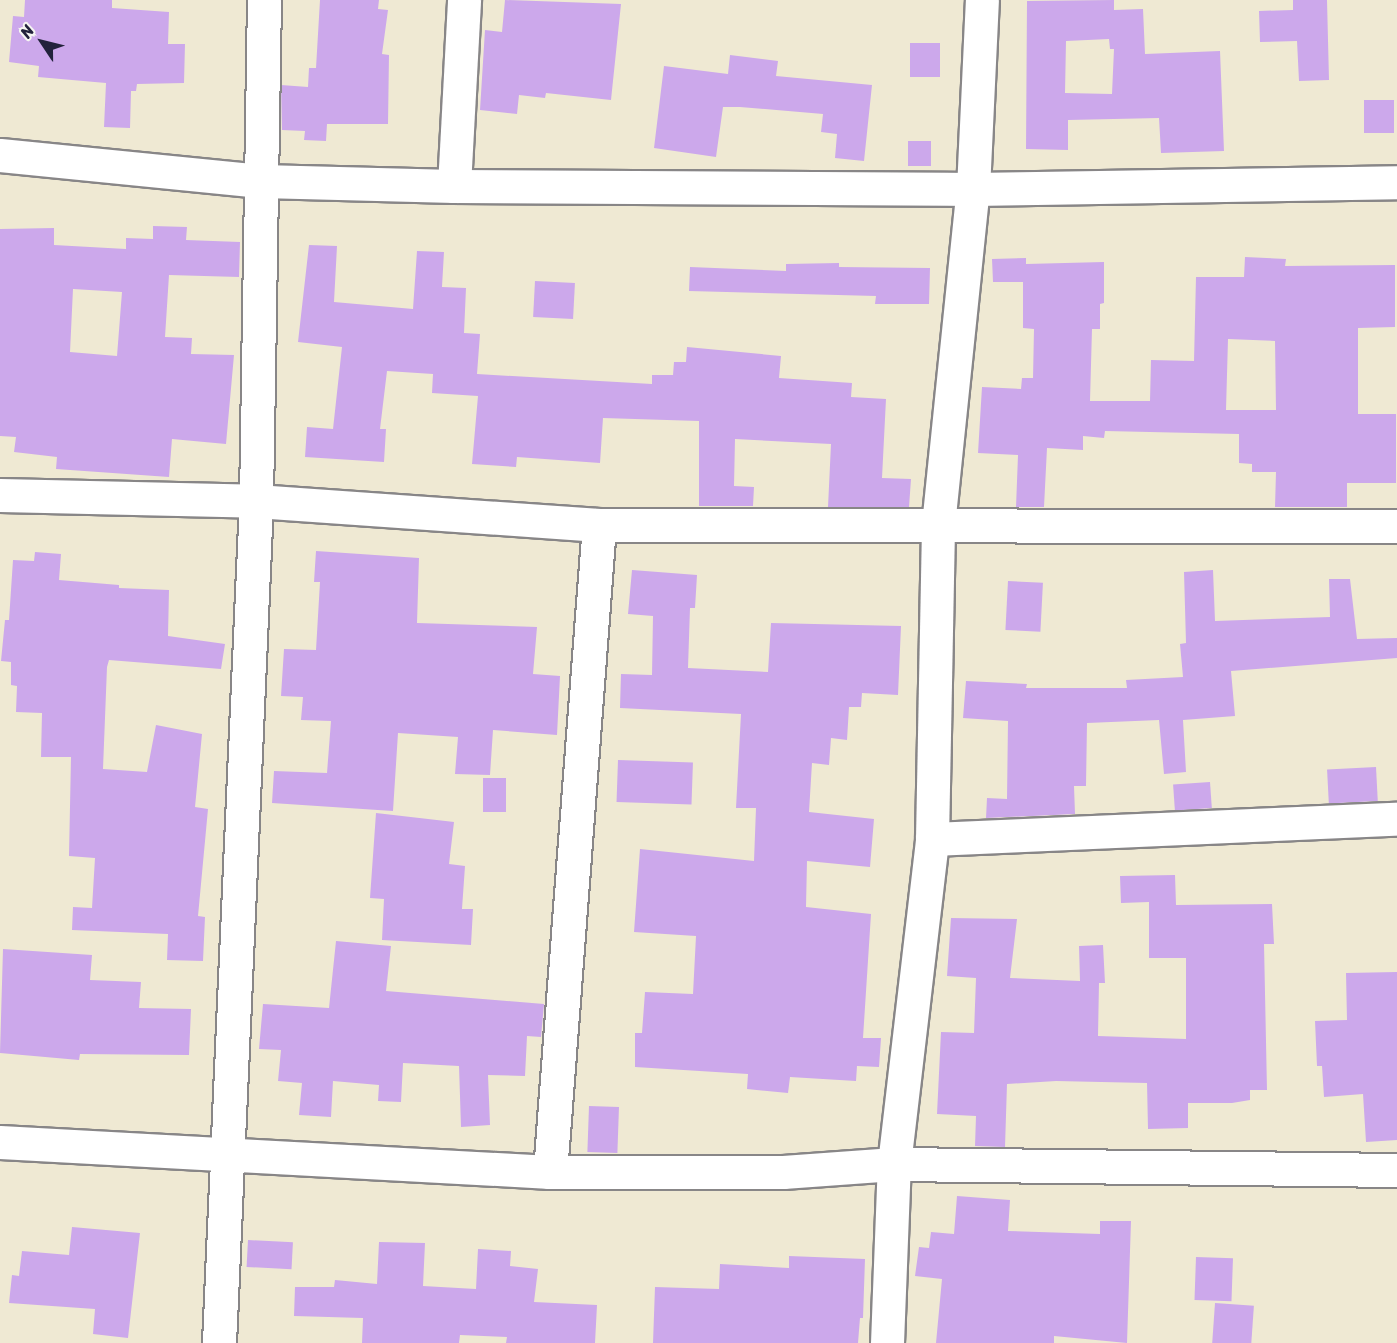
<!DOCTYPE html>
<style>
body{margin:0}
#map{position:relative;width:1397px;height:1343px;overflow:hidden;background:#efe9d3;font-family:Sriracha,sans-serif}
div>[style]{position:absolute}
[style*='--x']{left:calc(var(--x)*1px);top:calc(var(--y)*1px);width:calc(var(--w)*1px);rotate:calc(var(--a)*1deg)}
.building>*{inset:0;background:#cca8eb;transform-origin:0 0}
.roads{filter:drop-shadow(2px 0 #888687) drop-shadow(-2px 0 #888687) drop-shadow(0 2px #888687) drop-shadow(0 -2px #888687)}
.minor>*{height:33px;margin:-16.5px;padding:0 16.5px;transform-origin:16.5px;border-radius:16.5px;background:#fff}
span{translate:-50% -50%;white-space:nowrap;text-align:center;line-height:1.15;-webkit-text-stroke:5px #f6f6f2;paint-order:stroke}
.north{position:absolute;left:12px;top:12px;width:60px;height:60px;-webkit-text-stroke:4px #f6f6f2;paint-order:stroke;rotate:305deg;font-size:16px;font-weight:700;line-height:24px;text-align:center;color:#22223b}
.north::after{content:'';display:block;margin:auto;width:21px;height:27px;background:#22223b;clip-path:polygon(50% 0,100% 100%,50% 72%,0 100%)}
</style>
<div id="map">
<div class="building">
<div style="clip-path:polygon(25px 0,112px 0,112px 8px,169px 12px,168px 44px,185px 44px,184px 83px,137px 84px,136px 91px,131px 91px,130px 128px,104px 127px,106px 83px,38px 77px,39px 66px,9px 62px,13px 16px,24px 17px)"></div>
<div style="clip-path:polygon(320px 0,379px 0,378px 9px,388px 10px,382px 54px,389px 55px,388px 124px,327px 124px,326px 141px,304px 140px,305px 131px,282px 130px,281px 85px,308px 87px,309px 68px,316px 68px)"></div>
<div style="clip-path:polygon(505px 0,621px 4px,611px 100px,546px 93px,545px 98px,519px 95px,517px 114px,480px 110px,485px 30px,502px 32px)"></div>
<div style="clip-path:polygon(evenodd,1114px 0,1114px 10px,1143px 9px,1145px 54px,1220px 51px,1224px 151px,1161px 153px,1159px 118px,1068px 120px,1068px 150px,1026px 149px,1027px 1px,1114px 0,1109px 39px,1110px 49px,1114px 49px,1112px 94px,1065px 93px,1066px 41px,1109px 39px)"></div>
<div style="clip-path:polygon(1293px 0,1327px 0,1329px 80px,1299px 81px,1297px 41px,1260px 42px,1259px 11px,1293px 10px)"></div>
<div style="left:910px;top:43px;width:30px;height:34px"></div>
<div style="clip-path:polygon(730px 55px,778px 61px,776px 76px,872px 85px,864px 161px,835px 158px,837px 134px,821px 132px,823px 114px,740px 107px,723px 107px,716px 157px,654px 148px,664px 66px,728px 74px)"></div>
<div style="left:1364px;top:100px;width:30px;height:33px"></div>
<div style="left:908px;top:141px;width:23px;height:25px"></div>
<div style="clip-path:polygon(evenodd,153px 226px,187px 227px,186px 240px,240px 242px,239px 277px,169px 275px,165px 337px,192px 338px,191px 354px,234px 355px,226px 444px,172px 439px,169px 477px,56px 469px,57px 457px,14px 452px,16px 437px,0 436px,0 229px,54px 228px,54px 245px,126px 249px,126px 238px,153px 239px,153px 226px,73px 289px,122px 292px,117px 356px,70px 352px,73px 289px)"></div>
<div style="clip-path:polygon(309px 245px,337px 246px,334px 302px,413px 309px,417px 251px,444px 252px,442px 287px,466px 288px,464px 333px,480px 334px,477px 374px,652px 384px,652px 375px,673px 375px,674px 362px,686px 362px,687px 347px,781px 356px,779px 378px,852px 383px,851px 397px,886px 399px,882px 478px,911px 479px,909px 507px,828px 507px,831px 444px,735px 439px,734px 486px,754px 487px,753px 506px,699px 506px,699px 421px,603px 418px,600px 463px,517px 457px,516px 467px,472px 464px,478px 396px,432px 393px,433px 374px,387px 371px,380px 429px,386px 429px,384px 462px,305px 457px,307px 427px,333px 429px,342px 347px,298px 342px)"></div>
<div style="clip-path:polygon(evenodd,1245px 257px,1286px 259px,1285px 266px,1395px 265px,1395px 327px,1358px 328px,1358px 414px,1396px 414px,1396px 483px,1347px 483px,1347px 507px,1275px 507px,1276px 472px,1252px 472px,1252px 464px,1239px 463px,1239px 434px,1105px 431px,1104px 438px,1083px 436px,1083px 450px,1047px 448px,1044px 507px,1016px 507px,1018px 455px,978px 453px,982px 387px,1021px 389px,1022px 378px,1033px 378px,1034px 329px,1023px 328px,1023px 282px,993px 282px,992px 259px,1026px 258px,1026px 264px,1104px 262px,1104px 303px,1100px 304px,1100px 329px,1092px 329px,1090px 401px,1150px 401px,1151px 360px,1194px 361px,1196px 277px,1244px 277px,1245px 257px,1228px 339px,1275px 341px,1276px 410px,1226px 410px,1228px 339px)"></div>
<div style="clip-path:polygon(839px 263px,839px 267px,930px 268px,929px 304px,875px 304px,876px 296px,689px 291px,690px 267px,786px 271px,786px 264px)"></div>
<div style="left:535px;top:281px;width:40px;height:36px;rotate:3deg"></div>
<div style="clip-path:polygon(316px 551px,419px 558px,417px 623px,537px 627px,533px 674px,560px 676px,557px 735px,493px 730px,490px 775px,455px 774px,458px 737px,398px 733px,393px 811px,272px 803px,274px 771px,327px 773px,331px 721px,301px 720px,303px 697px,281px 696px,284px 649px,316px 650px,320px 582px,314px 582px)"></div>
<div style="clip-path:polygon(35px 552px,61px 554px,59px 580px,119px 585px,119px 588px,169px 590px,168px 636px,225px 644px,221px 669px,109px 660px,107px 667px,103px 769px,147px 772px,156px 725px,202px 734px,195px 807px,208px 809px,198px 916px,205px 917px,203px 961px,167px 960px,168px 934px,72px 930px,73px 907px,92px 908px,95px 858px,69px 856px,71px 757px,41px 757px,42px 713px,16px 712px,17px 686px,11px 685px,11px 662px,1px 661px,5px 620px,9px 620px,13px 560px,34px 561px)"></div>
<div style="clip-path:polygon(632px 570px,697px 575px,695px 608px,690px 608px,688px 668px,768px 672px,771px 623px,901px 626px,898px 695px,862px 693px,861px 707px,849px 707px,847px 740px,831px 738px,829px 765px,812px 763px,809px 812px,874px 819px,870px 867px,807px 861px,806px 907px,871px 914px,863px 1038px,881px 1038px,879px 1067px,857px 1066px,856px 1081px,790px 1077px,788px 1093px,747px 1089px,748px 1074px,635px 1067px,635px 1033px,642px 1033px,645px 992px,693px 994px,696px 936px,634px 932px,640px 849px,754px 861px,756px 808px,736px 808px,741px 714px,620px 708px,621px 674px,652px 675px,653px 616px,628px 614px)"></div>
<div style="clip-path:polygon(1213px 570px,1215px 621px,1330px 617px,1329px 579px,1350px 579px,1357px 639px,1397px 638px,1397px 658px,1231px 671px,1235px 716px,1183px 720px,1186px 772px,1164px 774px,1159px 720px,1087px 723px,1086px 786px,1074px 786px,1075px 814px,986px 818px,987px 798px,1007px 799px,1008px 721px,963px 718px,966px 681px,1027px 684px,1026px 688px,1127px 688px,1126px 680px,1183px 677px,1180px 644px,1186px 643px,1184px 572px)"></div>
<div style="left:1008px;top:581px;width:35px;height:49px;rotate:3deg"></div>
<div style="left:618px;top:760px;width:75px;height:42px;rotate:2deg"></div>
<div style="left:1376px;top:767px;width:34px;height:49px;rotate:87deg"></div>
<div style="left:483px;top:778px;width:23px;height:34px"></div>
<div style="left:1210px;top:782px;width:26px;height:37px;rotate:86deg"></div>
<div style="clip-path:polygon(376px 813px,454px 822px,449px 864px,465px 866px,462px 909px,473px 909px,471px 945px,382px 940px,384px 899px,370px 898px)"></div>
<div style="clip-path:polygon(1175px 875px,1176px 905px,1272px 904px,1274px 944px,1264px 944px,1267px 1090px,1250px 1090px,1250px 1100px,1232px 1103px,1188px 1103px,1188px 1128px,1148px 1129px,1147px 1083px,1056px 1081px,1007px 1084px,1005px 1147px,975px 1146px,976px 1116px,937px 1114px,941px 1032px,974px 1033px,976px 978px,947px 976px,951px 918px,1017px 919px,1010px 978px,1080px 981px,1079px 946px,1103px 945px,1105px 983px,1099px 983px,1098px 1036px,1186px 1039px,1186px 958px,1149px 958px,1149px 902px,1121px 903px,1120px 876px)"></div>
<div style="clip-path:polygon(336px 941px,391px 946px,386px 991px,544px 1004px,541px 1037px,527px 1036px,525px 1076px,488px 1075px,490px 1125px,461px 1127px,459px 1066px,403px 1063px,401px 1102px,378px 1101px,379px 1085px,333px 1081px,331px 1117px,299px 1115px,302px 1083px,278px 1081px,281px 1050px,259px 1049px,263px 1004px,329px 1008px)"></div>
<div style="clip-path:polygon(3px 949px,92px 955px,90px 980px,141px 982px,139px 1008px,191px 1009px,189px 1055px,80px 1054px,79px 1060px,0 1053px)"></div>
<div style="clip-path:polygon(1397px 972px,1397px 1140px,1366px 1142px,1363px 1094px,1324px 1097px,1322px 1066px,1317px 1066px,1315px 1021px,1347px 1020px,1346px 973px)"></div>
<div style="left:589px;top:1106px;width:30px;height:46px;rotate:2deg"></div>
<div style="clip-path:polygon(957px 1196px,1010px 1200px,1008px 1231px,1100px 1234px,1100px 1221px,1131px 1221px,1127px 1343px,1054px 1336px,1054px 1343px,936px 1343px,942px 1279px,915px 1276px,919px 1247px,929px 1248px,931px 1232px,954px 1234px)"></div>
<div style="clip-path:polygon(72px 1227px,140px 1233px,128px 1338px,93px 1334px,95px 1309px,9px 1303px,12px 1275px,19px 1276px,22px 1251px,69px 1255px)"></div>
<div style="left:248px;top:1240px;width:45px;height:27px;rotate:3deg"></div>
<div style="clip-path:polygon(379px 1242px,425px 1243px,423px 1286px,476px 1289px,478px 1249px,511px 1251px,510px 1266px,538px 1269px,534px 1302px,597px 1305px,595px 1343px,506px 1343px,507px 1337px,460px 1335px,459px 1343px,362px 1343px,363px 1318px,294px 1316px,295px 1287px,334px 1287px,335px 1280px,377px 1284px)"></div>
<div style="clip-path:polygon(789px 1256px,865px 1259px,863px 1318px,860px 1318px,858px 1343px,653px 1343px,655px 1287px,719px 1289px,720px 1264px,789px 1268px)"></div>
<div style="left:1196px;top:1257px;width:37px;height:43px;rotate:2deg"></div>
<div style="left:1215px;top:1303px;width:39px;height:40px;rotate:4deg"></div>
</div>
<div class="roads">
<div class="minor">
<div style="--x:0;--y:155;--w:262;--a:5.7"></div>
<div style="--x:261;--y:181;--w:193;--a:1.5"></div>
<div style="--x:454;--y:186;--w:519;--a:0.33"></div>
<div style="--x:973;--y:189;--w:424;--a:-0.9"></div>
<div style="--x:454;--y:186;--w:186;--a:-86.9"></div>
<div style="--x:0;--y:495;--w:256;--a:1.3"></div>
<div style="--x:256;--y:501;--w:344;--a:4"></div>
<div style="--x:599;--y:525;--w:798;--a:0.07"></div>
<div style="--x:932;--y:839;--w:465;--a:-2.5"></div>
<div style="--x:0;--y:1142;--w:551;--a:3.12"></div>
<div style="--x:550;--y:1172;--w:233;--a:0"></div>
<div style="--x:783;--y:1172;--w:111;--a:-4.1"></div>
<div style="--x:894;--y:1164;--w:503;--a:0.68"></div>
<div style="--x:550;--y:1172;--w:649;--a:-85.67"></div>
<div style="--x:219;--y:1343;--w:843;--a:-87.48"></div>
<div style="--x:256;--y:501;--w:501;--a:-89.09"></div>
<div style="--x:887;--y:1343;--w:179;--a:-87.8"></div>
<div style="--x:894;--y:1164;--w:327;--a:-83.3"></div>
<div style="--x:932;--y:839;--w:314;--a:-88.9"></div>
<div style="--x:938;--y:525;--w:338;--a:-84.1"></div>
<div style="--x:973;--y:189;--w:189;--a:-87.3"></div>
</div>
</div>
<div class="north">N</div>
</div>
